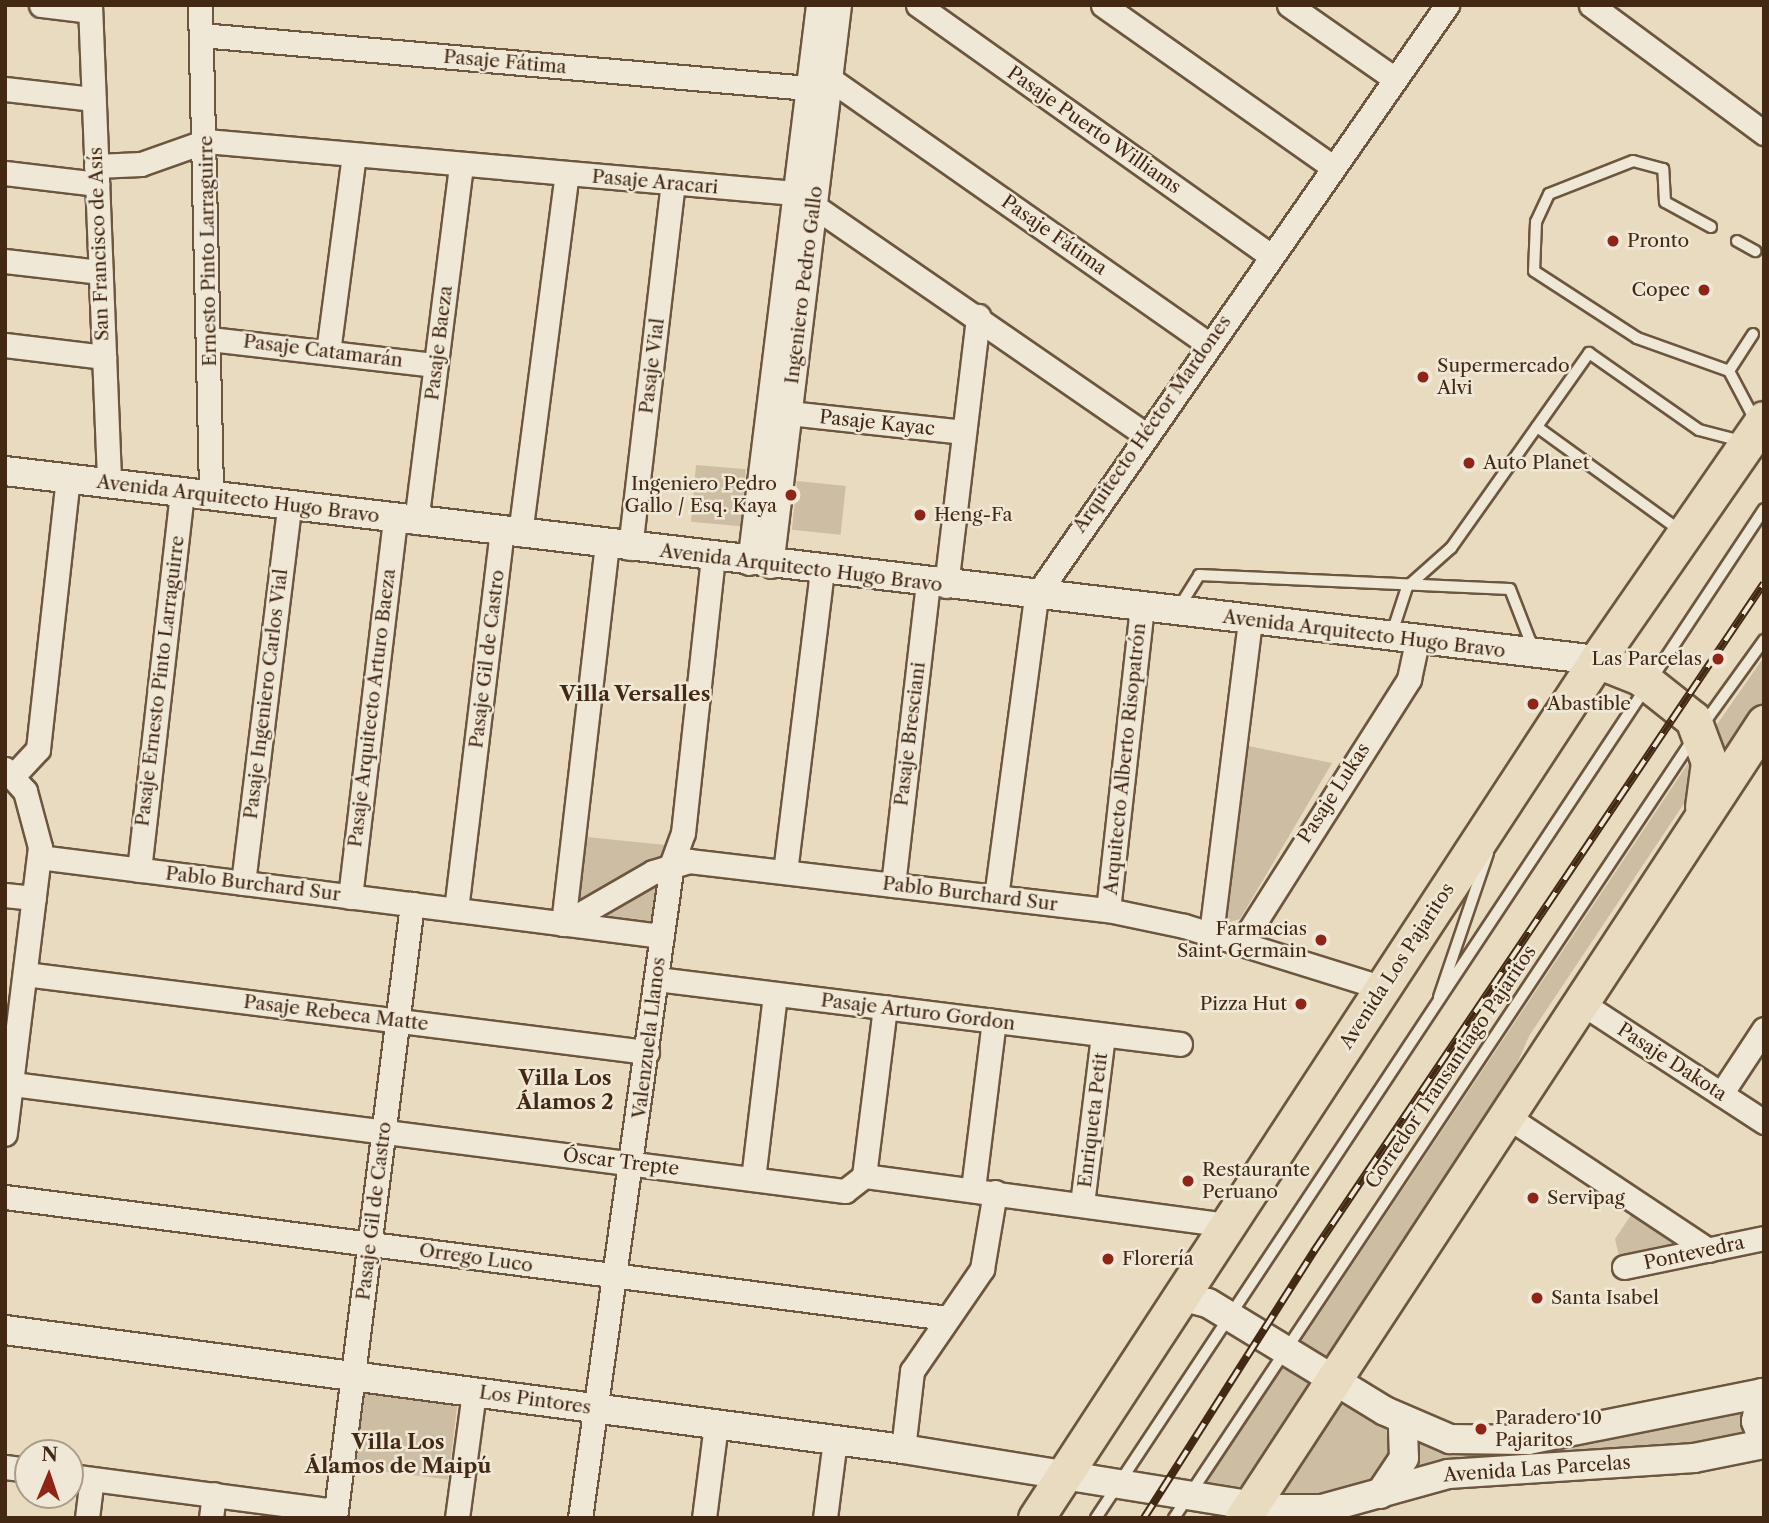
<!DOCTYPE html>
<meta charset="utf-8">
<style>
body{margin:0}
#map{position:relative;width:1769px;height:1523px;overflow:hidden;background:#e8dbc0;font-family:"Libre Caslon Text",serif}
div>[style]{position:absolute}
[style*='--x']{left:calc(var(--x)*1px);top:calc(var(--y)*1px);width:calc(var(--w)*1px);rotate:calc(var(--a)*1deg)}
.green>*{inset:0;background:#ccbda3;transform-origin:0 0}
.roads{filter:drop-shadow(2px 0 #6c563e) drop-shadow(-2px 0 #6c563e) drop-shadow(0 2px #6c563e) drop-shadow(0 -2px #6c563e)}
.service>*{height:10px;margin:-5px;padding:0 5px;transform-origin:5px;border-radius:5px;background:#f0e8d6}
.minor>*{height:23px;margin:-11.5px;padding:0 11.5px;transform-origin:11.5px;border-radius:11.5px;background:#f0e8d6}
.tertiary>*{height:28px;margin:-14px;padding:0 14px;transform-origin:14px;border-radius:14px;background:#f0e8d6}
.primary>*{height:35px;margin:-17.5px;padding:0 17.5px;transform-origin:17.5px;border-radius:17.5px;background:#e8dbc0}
.rail>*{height:8px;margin-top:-4px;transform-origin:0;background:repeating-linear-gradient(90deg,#f0e8d6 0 16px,#432913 0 32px);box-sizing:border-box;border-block:2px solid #432913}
.dots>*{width:19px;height:19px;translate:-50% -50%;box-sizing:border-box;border:4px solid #f0e8d6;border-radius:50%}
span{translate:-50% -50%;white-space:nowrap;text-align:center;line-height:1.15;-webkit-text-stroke:5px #f0e8d6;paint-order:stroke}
.street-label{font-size:19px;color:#432913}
.poi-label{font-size:19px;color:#432913}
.left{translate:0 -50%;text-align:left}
.right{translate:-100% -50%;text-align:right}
.neighbourhood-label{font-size:21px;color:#432913;font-weight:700}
.frame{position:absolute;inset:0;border:7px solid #432913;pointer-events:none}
.north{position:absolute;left:14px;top:1439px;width:70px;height:70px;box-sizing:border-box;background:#f0e8d6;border:2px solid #ab9c88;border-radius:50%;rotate:2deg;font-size:19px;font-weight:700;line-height:28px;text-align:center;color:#432913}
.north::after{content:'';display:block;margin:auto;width:24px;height:32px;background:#8f2418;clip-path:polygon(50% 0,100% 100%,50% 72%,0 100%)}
</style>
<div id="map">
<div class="green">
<div style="left:696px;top:465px;width:50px;height:57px;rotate:5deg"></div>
<div style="left:797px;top:481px;width:49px;height:49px;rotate:6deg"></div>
<div style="clip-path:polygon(1764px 657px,1764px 705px,1718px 773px,1713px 730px)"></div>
<div style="clip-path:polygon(1243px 745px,1332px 763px,1240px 919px,1220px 925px)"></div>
<div style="clip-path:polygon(1695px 753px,1691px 793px,1529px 1036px,1511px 1078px,1328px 1360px,1300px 1343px)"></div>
<div style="clip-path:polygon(577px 836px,665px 845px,662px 864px,572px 912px)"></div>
<div style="clip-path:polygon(663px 874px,657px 928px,584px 920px)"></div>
<div style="clip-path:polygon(1635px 1209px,1693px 1246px,1620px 1260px,1615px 1239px)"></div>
<div style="clip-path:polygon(1283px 1362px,1314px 1380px,1245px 1494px,1203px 1488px)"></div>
<div style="left:360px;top:1393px;width:98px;height:75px;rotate:7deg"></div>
<div style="clip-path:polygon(1335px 1396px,1386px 1427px,1390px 1453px,1376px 1480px,1316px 1501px,1270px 1500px)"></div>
<div style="clip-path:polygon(1739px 1406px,1764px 1432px,1729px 1448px,1408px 1472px,1413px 1438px)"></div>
</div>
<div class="roads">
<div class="service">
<div style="--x:1711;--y:227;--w:52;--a:-151.5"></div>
<div style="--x:1665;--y:202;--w:33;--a:-93"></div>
<div style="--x:1663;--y:169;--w:31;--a:-165"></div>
<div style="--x:1633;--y:161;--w:90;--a:158.6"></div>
<div style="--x:1549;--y:194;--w:31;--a:115"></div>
<div style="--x:1536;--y:222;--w:49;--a:92.3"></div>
<div style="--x:1534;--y:271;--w:123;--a:33"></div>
<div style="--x:1637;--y:338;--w:98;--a:19.7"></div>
<div style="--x:1729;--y:371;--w:58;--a:62.1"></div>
<div style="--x:1737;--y:241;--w:21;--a:29"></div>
<div style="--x:1729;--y:371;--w:44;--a:-57"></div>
<div style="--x:1537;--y:427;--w:179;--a:35.9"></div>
<div style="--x:1178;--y:609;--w:40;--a:-58"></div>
<div style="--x:1199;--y:575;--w:311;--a:2.6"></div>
<div style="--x:1510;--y:589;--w:66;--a:68.8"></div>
<div style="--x:1391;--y:636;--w:52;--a:-71.9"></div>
<div style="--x:1407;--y:587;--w:59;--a:-41.6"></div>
<div style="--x:1451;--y:548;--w:239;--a:-54.7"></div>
<div style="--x:1589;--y:353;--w:134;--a:35"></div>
<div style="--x:1699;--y:430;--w:43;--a:14.7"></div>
<div style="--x:1702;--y:726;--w:106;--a:-54.2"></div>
<div style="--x:1439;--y:997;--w:152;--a:-71.2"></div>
<div style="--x:1096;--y:1518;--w:1210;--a:-56.49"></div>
<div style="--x:1174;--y:1518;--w:936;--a:-56.33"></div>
</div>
<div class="minor">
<div style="--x:41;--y:5;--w:49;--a:7"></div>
<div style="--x:90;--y:5;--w:478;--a:87.7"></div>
<div style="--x:200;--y:5;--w:491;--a:88.7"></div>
<div style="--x:918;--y:5;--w:433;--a:35.4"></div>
<div style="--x:1103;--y:5;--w:281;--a:35.2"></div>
<div style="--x:1289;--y:5;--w:129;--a:34.9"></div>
<div style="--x:1591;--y:5;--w:215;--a:36.5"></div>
<div style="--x:201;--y:35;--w:609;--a:4.99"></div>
<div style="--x:830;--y:79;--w:462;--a:35"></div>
<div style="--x:5;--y:89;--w:89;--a:6.5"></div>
<div style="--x:96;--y:166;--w:45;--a:-2.5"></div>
<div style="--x:141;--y:164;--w:69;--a:-19.5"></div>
<div style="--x:206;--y:141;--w:591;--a:5.05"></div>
<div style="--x:795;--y:193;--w:425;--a:34.6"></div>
<div style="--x:5;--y:173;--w:93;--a:6.8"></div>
<div style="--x:5;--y:261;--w:96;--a:6.6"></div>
<div style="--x:210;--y:339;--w:227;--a:6.6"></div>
<div style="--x:5;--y:345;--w:100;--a:6.9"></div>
<div style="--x:328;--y:352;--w:199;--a:-82.5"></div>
<div style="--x:789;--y:413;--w:176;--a:6.2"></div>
<div style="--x:416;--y:522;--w:360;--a:-82.8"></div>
<div style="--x:520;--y:534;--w:363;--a:-82.6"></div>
<div style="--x:630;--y:548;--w:368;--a:-83.3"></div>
<div style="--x:749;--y:563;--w:562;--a:-82.95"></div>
<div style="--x:771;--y:566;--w:565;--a:-83.09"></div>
<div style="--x:946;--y:586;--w:272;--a:-83.2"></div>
<div style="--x:5;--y:769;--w:30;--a:48"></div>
<div style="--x:25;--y:791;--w:58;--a:75"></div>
<div style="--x:40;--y:847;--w:289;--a:97"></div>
<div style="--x:14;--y:775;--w:35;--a:-47"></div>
<div style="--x:38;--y:749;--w:273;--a:-83.7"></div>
<div style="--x:39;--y:857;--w:628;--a:7.23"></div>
<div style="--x:139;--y:870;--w:380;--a:-83.5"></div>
<div style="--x:785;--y:872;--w:303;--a:-83"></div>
<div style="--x:243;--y:883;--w:380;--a:-83"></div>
<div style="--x:893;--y:885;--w:303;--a:-83.4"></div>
<div style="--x:5;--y:895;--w:29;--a:6"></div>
<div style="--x:350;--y:897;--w:381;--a:-83.2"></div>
<div style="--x:996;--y:897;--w:304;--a:-82.4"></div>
<div style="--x:1036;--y:596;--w:720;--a:-55.18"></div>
<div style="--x:456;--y:910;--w:381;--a:-83.1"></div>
<div style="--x:1108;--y:910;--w:304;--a:-83.6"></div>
<div style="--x:563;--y:924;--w:104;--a:-30"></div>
<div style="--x:653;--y:872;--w:38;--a:-17"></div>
<div style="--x:689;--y:861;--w:422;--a:6.7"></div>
<div style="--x:1108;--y:910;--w:78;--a:11.9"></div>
<div style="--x:1184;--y:926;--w:208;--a:17.3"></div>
<div style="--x:563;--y:924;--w:382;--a:-83.4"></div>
<div style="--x:1211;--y:934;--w:316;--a:-82.9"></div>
<div style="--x:1241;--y:944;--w:314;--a:-57.6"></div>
<div style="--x:1409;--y:679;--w:40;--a:-78"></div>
<div style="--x:25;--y:974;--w:627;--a:7.15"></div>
<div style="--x:657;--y:979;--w:527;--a:7.08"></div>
<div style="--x:1580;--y:1002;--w:220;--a:33.1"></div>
<div style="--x:5;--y:1083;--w:847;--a:7.33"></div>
<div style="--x:845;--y:1191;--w:24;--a:-38"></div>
<div style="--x:864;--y:1176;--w:170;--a:-82.9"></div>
<div style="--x:1721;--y:1094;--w:78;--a:-56.5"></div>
<div style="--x:1505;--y:1115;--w:244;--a:33.6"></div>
<div style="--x:864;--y:1176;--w:367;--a:7.7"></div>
<div style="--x:753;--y:1179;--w:186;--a:-83.2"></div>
<div style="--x:973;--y:1189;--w:169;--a:-82.9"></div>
<div style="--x:5;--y:1197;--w:950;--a:7.32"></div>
<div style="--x:1082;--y:1204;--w:170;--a:-82.9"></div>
<div style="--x:1624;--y:1267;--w:143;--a:-11.7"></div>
<div style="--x:903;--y:1449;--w:79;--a:-83.4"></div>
<div style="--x:912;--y:1371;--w:124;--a:-55.5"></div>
<div style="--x:982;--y:1269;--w:78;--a:-80.4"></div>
<div style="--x:5;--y:1467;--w:23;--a:7"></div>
<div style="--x:70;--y:1476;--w:267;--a:7.5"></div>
<div style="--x:87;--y:1518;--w:39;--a:-83"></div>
<div style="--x:211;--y:1518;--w:24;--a:-83"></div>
<div style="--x:335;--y:1518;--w:619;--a:-82.85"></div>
<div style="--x:457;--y:1518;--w:127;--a:-82.3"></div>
<div style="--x:580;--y:1518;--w:661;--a:-82"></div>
<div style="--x:672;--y:863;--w:32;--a:-70"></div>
<div style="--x:683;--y:833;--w:277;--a:-83.8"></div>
<div style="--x:704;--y:1518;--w:95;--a:-82.7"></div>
<div style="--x:825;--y:1518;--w:79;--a:-82.7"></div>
</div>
<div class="tertiary">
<div style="--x:5;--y:471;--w:1603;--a:6.77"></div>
<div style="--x:1181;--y:1296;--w:28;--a:15"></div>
<div style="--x:1208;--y:1303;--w:207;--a:31.4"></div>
<div style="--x:1385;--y:1411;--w:71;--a:23.3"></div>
<div style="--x:1450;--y:1439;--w:78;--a:0.7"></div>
<div style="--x:1528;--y:1440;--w:241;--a:-11.3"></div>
<div style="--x:5;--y:1330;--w:906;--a:7.55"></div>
<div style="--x:903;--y:1449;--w:375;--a:9.2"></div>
<div style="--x:1273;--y:1509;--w:49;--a:0"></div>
<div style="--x:1322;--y:1509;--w:131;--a:-15.5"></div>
<div style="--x:1448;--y:1474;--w:247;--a:-3.7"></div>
<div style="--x:1694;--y:1458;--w:71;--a:-11.3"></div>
<div style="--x:1762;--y:1393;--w:29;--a:102"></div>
<div style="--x:1756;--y:1421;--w:23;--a:70"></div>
<div style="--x:1380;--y:1494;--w:43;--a:-56.3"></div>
<div style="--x:1404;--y:1458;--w:37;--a:-92"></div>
</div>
<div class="primary">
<div style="--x:1597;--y:660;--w:46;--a:21.6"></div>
<div style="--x:1640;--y:677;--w:68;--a:38.4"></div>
<div style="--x:1693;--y:719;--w:46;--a:69.6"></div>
<div style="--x:1709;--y:762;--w:45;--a:97.6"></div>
<div style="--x:1036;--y:1518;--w:1025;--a:-56.82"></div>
<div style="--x:1597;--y:660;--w:293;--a:-55.3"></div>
<div style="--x:1243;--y:1518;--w:951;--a:-56.76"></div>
</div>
</div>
<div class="rail">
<div style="--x:1144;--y:1518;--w:317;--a:-57.5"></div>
<div style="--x:1314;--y:1251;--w:805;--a:-56.03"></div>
</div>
<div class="dots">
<div style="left:1613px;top:241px;background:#8f2418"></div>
<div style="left:1704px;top:290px;background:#8f2418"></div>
<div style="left:1423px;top:377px;background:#8f2418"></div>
<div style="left:1469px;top:463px;background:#8f2418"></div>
<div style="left:791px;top:495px;background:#8f2418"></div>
<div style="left:920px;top:515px;background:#8f2418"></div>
<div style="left:1718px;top:659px;background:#8f2418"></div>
<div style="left:1533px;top:704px;background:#8f2418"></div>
<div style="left:1321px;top:940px;background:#8f2418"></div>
<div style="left:1301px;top:1004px;background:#8f2418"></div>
<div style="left:1188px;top:1181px;background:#8f2418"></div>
<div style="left:1533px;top:1198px;background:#8f2418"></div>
<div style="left:1108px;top:1259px;background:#8f2418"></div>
<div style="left:1537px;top:1298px;background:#8f2418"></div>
<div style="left:1481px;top:1429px;background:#8f2418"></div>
</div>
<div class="street-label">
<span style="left:505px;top:62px;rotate:5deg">Pasaje Fátima</span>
<span style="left:1094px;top:130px;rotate:35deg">Pasaje Puerto Williams</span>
<span style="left:655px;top:182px;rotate:5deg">Pasaje Aracari</span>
<span style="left:1054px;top:235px;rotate:35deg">Pasaje Fátima</span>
<span style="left:99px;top:244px;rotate:-92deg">San Francisco de Asís</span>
<span style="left:208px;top:251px;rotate:-91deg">Ernesto Pinto Larraguirre</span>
<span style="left:804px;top:285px;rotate:-83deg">Ingeniero Pedro Gallo</span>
<span style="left:439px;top:343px;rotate:-83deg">Pasaje Baeza</span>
<span style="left:323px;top:351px;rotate:7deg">Pasaje Catamarán</span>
<span style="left:652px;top:366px;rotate:-83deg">Pasaje Vial</span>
<span style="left:877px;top:423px;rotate:6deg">Pasaje Kayac</span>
<span style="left:1152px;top:424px;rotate:-55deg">Arquitecto Héctor Mardones</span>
<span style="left:238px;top:499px;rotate:7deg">Avenida Arquitecto Hugo Bravo</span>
<span style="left:801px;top:568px;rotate:7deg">Avenida Arquitecto Hugo Bravo</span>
<span style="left:1364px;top:634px;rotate:7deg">Avenida Arquitecto Hugo Bravo</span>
<span style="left:487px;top:659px;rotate:-83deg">Pasaje Gil de Castro</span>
<span style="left:160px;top:681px;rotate:-83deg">Pasaje Ernesto Pinto Larraguirre</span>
<span style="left:266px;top:694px;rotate:-83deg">Pasaje Ingeniero Carlos Vial</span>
<span style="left:372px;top:708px;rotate:-83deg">Pasaje Arquitecto Arturo Baeza</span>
<span style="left:910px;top:734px;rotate:-83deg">Pasaje Bresciani</span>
<span style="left:1125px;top:759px;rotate:-84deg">Arquitecto Alberto Risopatrón</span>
<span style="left:1334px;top:793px;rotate:-57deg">Pasaje Lukas</span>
<span style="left:253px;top:884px;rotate:7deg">Pablo Burchard Sur</span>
<span style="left:970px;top:894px;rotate:7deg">Pablo Burchard Sur</span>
<span style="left:1397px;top:966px;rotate:-57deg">Avenida Los Pajaritos</span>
<span style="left:918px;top:1012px;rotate:7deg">Pasaje Arturo Gordon</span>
<span style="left:336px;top:1013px;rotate:7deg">Pasaje Rebeca Matte</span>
<span style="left:649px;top:1038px;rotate:-83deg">Valenzuela Llanos</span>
<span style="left:1672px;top:1062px;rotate:33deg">Pasaje Dakota</span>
<span style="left:1451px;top:1067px;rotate:-56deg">Corredor Transantiago Pajaritos</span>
<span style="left:1093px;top:1120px;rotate:-83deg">Enriqueta Petit</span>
<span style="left:621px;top:1162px;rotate:7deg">Óscar Trepte</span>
<span style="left:374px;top:1211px;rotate:-83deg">Pasaje Gil de Castro</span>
<span style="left:1694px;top:1253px;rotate:-12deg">Pontevedra</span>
<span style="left:476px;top:1258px;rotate:8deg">Orrego Luco</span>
<span style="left:535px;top:1400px;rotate:8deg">Los Pintores</span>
<span style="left:1537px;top:1469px;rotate:-4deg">Avenida Las Parcelas</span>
</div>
<div class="poi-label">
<span class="left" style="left:1627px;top:241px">Pronto</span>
<span class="right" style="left:1690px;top:290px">Copec</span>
<span class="left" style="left:1437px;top:377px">Supermercado<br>Alvi</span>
<span class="left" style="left:1483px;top:463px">Auto Planet</span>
<span class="right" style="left:777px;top:495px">Ingeniero Pedro<br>Gallo / Esq. Kaya</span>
<span class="left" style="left:934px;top:515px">Heng-Fa</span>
<span class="right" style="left:1702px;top:659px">Las Parcelas</span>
<span class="left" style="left:1547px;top:704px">Abastible</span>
<span class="right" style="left:1307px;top:940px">Farmacias<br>Saint Germain</span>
<span class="right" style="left:1287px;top:1004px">Pizza Hut</span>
<span class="left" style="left:1202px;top:1181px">Restaurante<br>Peruano</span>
<span class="left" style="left:1547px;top:1198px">Servipag</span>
<span class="left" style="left:1122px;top:1259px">Florería</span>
<span class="left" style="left:1551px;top:1298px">Santa Isabel</span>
<span class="left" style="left:1495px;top:1429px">Paradero 10<br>Pajaritos</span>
</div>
<div class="neighbourhood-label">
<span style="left:635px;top:694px">Villa Versalles</span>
<span style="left:565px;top:1090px">Villa Los<br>Álamos 2</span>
<span style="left:398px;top:1454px">Villa Los<br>Álamos de Maipú</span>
</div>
<div class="frame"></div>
<div class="north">N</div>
</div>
